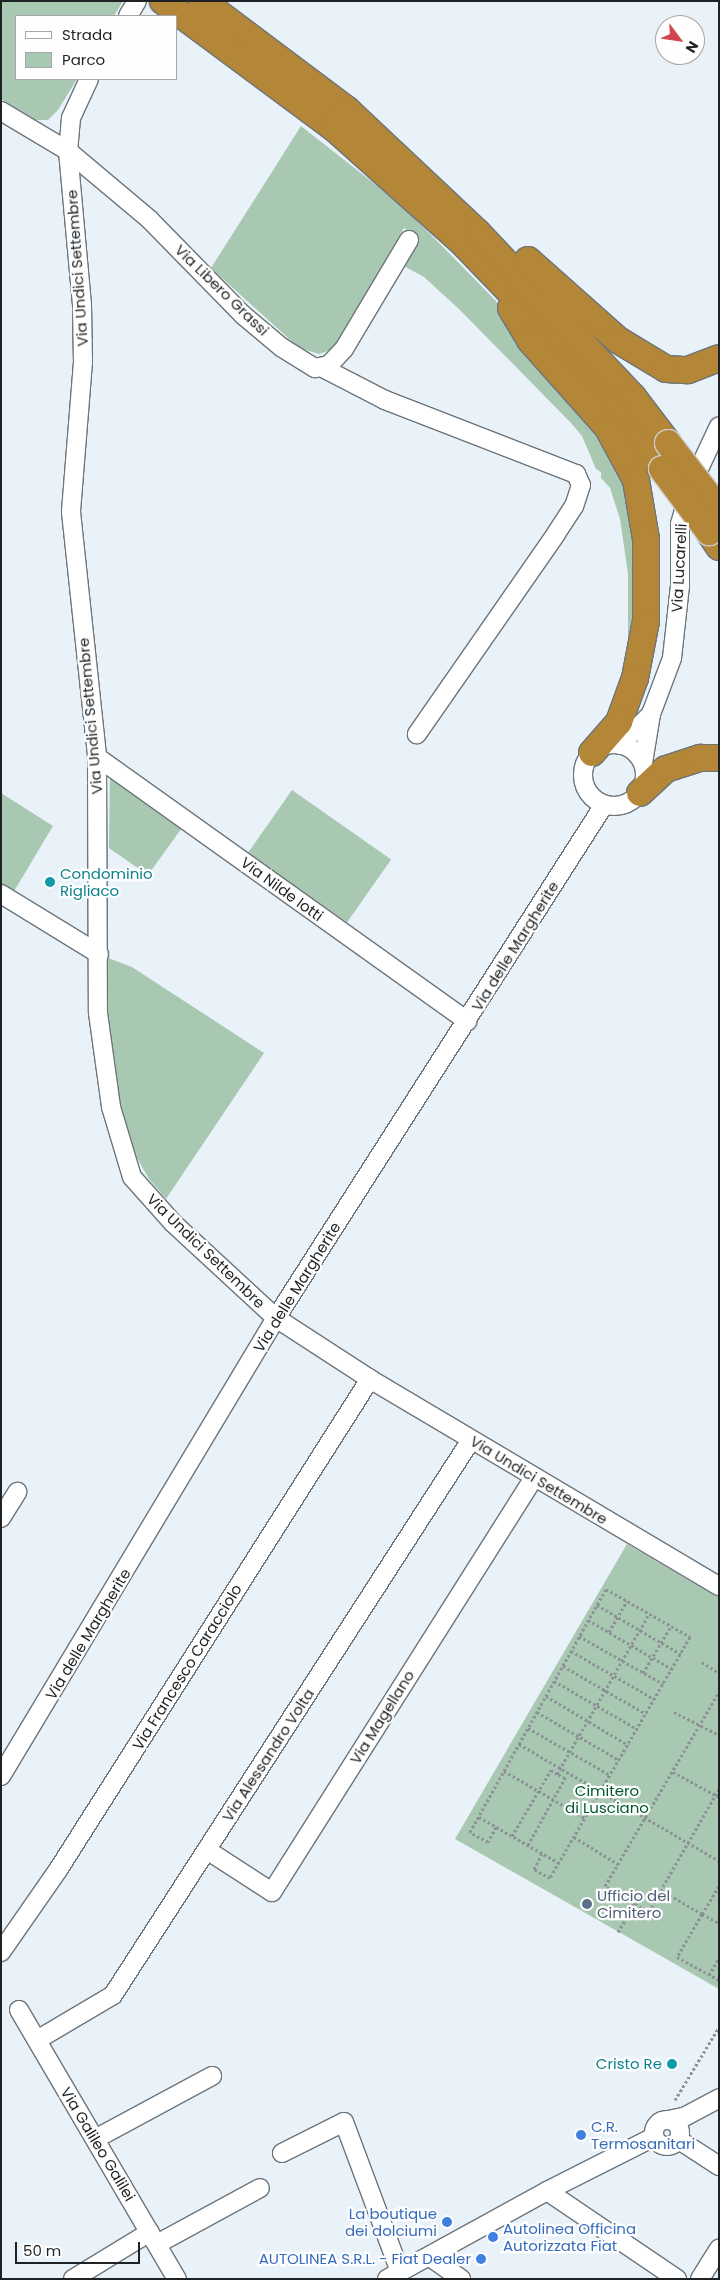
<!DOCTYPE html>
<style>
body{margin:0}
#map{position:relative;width:720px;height:2280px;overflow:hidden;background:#e9f2f9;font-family:Poppins,sans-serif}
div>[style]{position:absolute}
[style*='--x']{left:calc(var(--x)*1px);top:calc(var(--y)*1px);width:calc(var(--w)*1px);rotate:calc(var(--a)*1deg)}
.green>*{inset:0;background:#a9c8b1;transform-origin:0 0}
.path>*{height:3px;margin-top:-1.5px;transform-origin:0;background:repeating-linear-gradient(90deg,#8b9196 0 2.5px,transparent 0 5px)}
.roads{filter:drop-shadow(1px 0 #6d757b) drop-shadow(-1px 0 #6d757b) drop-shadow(0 1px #6d757b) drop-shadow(0 -1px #6d757b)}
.minor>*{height:18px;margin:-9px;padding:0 9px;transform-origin:9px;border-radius:9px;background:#fff}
.minor>.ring{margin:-9px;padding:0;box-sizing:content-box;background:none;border:18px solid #fff;border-radius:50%}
.highway>*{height:26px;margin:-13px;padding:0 13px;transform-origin:13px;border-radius:13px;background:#b48637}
.bridges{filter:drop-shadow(1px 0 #cececf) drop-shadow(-1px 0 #cececf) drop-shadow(0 1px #cececf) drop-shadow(0 -1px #cececf)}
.highway-bridge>*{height:26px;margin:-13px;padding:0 13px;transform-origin:13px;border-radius:13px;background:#b48637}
.dots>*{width:14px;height:14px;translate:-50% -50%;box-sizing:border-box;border:2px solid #fefefe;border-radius:50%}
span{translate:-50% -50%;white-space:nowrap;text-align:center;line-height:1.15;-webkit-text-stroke:4.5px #fefefe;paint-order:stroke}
.street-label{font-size:15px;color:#1f2225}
.culture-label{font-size:15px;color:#0d838f}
.left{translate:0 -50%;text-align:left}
.right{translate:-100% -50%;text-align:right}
.park-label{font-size:15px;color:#005a2d}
.service-label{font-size:15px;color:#4e5e75}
.shop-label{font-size:15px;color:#366cbe}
.frame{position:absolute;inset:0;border:2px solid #1f2225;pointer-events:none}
.legend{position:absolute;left:15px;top:15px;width:162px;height:65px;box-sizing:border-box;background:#fefefe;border:1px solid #a5a6a7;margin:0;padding:6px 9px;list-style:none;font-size:15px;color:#1f2225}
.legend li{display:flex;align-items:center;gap:10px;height:25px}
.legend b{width:25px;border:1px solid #a5a6a7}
.north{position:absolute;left:655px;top:15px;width:50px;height:50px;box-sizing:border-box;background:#fefefe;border:1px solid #a5a6a7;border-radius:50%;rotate:121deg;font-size:14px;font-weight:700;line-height:20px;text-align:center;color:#1f2225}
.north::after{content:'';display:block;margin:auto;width:18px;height:22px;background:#d44350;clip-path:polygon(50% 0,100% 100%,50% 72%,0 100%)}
.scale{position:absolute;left:15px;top:2242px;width:125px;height:22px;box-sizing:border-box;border:2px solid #1f2225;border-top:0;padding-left:6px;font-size:15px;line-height:18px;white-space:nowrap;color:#1f2225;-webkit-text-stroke:4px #fefefe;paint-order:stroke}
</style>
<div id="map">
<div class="green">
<div style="clip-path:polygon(1px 1px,123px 1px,114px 16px,16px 16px,16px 79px,77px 79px,58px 110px,48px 120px,36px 120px,1px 99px)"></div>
<div style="clip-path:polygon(301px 126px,399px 203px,445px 249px,495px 300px,594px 421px,630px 492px,639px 607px,618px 696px,628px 642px,628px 574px,620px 519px,610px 488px,601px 478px,601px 472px,596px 469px,582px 436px,571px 423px,460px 310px,424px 277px,400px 264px,416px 237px,404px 228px,335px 348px,319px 354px,299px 348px,211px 268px)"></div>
<div style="clip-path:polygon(110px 772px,184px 825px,148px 875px,109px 848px)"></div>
<div style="left:292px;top:790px;width:121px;height:77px;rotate:35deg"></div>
<div style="clip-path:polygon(1px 793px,53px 826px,13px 893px,1px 886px)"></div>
<div style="clip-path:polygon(108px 958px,132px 967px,264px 1053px,166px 1199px,149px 1179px,137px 1158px,118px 1101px,108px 1018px)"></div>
<div style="clip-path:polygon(627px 1544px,719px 1598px,719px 1989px,455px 1839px)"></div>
</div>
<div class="path">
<div style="--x:597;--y:1605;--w:97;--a:30.3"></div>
<div style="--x:588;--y:1620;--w:97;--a:30.3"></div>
<div style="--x:609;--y:1632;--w:36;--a:-60"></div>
<div style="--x:579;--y:1636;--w:97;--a:29.7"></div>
<div style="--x:571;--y:1651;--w:96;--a:30"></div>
<div style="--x:702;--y:1662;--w:20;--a:33"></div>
<div style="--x:563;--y:1666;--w:96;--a:30"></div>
<div style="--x:643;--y:1673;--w:55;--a:-59.2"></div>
<div style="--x:554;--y:1681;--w:96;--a:30"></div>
<div style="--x:546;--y:1696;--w:96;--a:30.9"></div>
<div style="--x:537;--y:1712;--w:95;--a:30.3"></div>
<div style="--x:674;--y:1712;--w:51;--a:27.1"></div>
<div style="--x:528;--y:1728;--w:95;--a:29.8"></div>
<div style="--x:519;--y:1744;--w:178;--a:-60.7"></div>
<div style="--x:606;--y:1589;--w:97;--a:29.7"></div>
<div style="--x:690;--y:1637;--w:279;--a:120.2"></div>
<div style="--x:550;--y:1878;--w:18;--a:-151"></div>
<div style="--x:534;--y:1869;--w:17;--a:-62"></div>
<div style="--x:504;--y:1771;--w:94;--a:30.1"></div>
<div style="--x:673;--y:1772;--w:52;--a:28.5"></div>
<div style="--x:719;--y:1789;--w:116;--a:119.9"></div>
<div style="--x:661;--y:1890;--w:48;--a:30.3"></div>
<div style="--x:702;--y:1914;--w:50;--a:120.2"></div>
<div style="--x:677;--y:1957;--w:48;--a:28.7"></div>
<div style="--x:479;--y:1817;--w:92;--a:29.9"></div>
<div style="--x:496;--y:1827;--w:17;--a:118"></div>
<div style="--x:488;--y:1842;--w:21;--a:-151"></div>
<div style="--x:470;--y:1832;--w:101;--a:-60.9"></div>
<div style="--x:519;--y:1744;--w:232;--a:30.3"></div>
<div style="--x:512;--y:1836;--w:77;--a:-59.4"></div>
<div style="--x:551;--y:1770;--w:7;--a:34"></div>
<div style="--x:557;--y:1774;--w:185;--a:-60.1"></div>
<div style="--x:574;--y:1837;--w:52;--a:31.5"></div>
<div style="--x:528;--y:1845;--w:77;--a:-61.1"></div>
<div style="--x:565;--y:1778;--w:9;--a:-153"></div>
<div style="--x:719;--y:1886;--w:33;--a:121"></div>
<div style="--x:702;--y:1914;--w:19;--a:28"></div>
<div style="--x:635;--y:1904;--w:16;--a:30"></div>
<div style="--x:649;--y:1912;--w:25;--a:-61"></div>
<div style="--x:618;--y:1932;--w:33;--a:-59"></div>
<div style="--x:635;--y:1904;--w:35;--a:-149"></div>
<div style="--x:605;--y:1886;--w:225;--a:-59.6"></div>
<div style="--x:709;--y:1975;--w:20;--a:-60"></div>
<div style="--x:675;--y:2100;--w:85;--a:-58.9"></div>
</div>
<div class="roads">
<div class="minor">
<div style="--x:128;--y:16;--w:17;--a:-59"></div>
<div style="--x:89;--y:79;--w:43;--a:114.8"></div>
<div style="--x:71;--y:118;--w:33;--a:95"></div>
<div style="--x:68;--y:151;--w:155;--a:84.8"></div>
<div style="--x:82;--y:305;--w:57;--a:89"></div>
<div style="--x:83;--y:362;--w:150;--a:94.6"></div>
<div style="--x:71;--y:512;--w:246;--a:83.9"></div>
<div style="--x:97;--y:757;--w:256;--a:89.8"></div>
<div style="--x:98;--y:1013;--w:95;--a:82.1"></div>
<div style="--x:111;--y:1107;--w:73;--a:73.3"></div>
<div style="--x:132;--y:1177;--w:62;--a:48.3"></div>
<div style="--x:173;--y:1223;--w:140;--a:42.7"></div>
<div style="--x:276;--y:1318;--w:112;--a:33"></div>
<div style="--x:370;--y:1379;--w:406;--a:30.7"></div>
<div style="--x:1;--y:111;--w:78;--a:30.8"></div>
<div style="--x:68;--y:151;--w:106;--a:40"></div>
<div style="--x:149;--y:219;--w:134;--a:45.6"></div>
<div style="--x:243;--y:315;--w:50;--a:40.1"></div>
<div style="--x:281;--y:347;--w:40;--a:32"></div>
<div style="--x:315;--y:368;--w:14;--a:-12"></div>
<div style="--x:329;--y:365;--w:22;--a:-47"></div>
<div style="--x:344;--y:349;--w:127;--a:-59.2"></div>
<div style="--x:321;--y:367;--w:72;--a:27.3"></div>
<div style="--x:385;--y:400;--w:205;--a:21.2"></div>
<div style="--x:576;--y:474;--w:12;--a:66"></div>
<div style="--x:581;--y:485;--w:22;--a:108"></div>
<div style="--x:574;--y:506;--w:33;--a:123"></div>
<div style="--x:556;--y:534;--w:244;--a:124.8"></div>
<div class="ring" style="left:583px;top:744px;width:44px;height:44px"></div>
<div style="--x:620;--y:745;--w:44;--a:-45"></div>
<div style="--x:97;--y:757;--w:455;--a:35.5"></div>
<div style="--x:643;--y:763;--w:50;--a:-80.7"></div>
<div style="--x:651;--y:714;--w:60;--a:-69.4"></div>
<div style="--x:672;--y:658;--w:72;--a:-83.7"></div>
<div style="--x:680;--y:586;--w:62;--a:-90"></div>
<div style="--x:680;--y:524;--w:37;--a:-74"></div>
<div style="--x:690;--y:488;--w:68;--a:-64.9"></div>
<div style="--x:1;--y:894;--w:115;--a:31.5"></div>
<div style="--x:1;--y:1518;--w:31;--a:-58"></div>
<div style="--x:1;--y:1776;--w:534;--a:-59.02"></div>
<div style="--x:276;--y:1318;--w:609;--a:-57.41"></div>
<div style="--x:207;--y:1850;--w:77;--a:32.9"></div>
<div style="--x:272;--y:1892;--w:491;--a:-57.7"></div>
<div style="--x:1;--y:1952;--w:100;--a:-55.2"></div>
<div style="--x:58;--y:1870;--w:582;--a:-57.57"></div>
<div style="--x:19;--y:2010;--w:312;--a:59.6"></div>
<div style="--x:37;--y:2040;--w:88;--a:-30.6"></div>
<div style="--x:113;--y:1995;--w:660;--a:-57.18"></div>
<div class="ring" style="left:654px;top:2120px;width:8px;height:8px"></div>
<div style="--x:668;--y:2120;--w:16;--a:-11"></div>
<div style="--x:684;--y:2117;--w:40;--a:-28"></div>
<div style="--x:95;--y:2139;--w:133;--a:-28.3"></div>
<div style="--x:679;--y:2140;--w:48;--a:33"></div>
<div style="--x:282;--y:2153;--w:69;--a:-26.6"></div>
<div style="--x:344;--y:2122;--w:160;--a:69.5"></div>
<div style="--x:547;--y:2191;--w:157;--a:34.1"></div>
<div style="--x:157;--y:2244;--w:117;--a:-28.5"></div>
<div style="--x:430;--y:2257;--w:38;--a:35"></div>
<div style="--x:73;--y:2279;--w:90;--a:-31.4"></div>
<div style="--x:387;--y:2279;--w:183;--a:-28.8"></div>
<div style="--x:547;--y:2191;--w:120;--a:-26.8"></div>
<div style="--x:700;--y:2279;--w:36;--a:-58"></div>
</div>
<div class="highway">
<div style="--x:163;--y:1;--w:213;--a:36.6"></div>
<div style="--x:334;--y:128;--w:173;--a:41.7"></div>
<div style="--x:463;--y:243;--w:144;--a:46.1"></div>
<div style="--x:563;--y:347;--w:157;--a:50.9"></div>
<div style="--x:202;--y:1;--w:181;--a:36.9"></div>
<div style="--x:347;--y:110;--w:178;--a:43.2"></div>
<div style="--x:477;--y:232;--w:227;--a:46.6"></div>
<div style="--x:633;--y:397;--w:58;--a:52.7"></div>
<div style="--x:528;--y:260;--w:120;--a:41.6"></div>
<div style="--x:618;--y:340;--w:56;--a:31.1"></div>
<div style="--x:666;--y:369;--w:22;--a:3"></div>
<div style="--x:688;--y:370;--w:33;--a:-21"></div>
<div style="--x:511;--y:308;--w:37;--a:59"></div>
<div style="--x:530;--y:340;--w:118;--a:48.4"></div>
<div style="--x:608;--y:428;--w:59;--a:61.7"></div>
<div style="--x:636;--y:480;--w:60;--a:80.4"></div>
<div style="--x:646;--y:539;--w:82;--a:90"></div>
<div style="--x:646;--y:621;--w:58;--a:100.9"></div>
<div style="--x:635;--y:678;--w:47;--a:110"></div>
<div style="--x:619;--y:722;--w:41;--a:131.1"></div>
<div style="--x:709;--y:532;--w:18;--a:56"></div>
<div style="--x:640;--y:793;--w:35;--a:-43"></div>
<div style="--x:666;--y:769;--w:36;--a:-18"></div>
<div style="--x:700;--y:758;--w:19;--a:0"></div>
</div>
</div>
<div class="bridges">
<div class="highway-bridge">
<div style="--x:668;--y:443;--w:83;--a:52.3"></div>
<div style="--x:662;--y:469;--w:79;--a:53.3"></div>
</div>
</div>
<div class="dots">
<div style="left:50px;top:882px;background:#0f9aa8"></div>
<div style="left:587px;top:1904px;background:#5c6f8a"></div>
<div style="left:672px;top:2064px;background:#0f9aa8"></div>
<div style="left:581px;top:2135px;background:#3f7fe0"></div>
<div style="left:447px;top:2222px;background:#3f7fe0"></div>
<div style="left:493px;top:2237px;background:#3f7fe0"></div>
<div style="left:481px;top:2259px;background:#3f7fe0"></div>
</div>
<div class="street-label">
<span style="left:77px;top:268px;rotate:-94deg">Via Undici Settembre</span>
<span style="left:222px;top:290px;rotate:44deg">Via Libero Grassi</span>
<span style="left:679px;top:568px;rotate:-87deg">Via Lucarelli</span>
<span style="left:90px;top:716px;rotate:-95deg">Via Undici Settembre</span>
<span style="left:282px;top:889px;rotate:36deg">Via Nilde Iotti</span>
<span style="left:515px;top:946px;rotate:-58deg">Via delle Margherite</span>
<span style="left:206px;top:1251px;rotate:44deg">Via Undici Settembre</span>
<span style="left:297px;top:1287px;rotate:-58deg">Via delle Margherite</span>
<span style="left:539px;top:1480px;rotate:31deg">Via Undici Settembre</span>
<span style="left:88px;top:1634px;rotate:-59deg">Via delle Margherite</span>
<span style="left:187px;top:1667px;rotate:-58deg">Via Francesco Caracciolo</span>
<span style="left:382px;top:1717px;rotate:-58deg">Via Magellano</span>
<span style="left:268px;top:1755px;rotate:-57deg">Via Alessandro Volta</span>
<span style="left:98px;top:2144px;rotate:59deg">Via Galileo Galilei</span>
</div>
<div class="culture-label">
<span class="left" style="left:60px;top:882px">Condominio<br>Rigliaco</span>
<span class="right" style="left:662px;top:2064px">Cristo Re</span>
</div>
<div class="park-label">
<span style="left:607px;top:1799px">Cimitero<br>di Lusciano</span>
</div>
<div class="service-label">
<span class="left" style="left:597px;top:1904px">Ufficio del<br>Cimitero</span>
</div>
<div class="shop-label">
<span class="left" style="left:591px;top:2135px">C.R.<br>Termosanitari</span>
<span class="right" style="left:437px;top:2222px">La boutique<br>dei dolciumi</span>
<span class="left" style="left:503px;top:2237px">Autolinea Officina<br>Autorizzata Fiat</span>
<span class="right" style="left:471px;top:2259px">AUTOLINEA S.R.L. - Fiat Dealer</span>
</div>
<div class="frame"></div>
<ul class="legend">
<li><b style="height:6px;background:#fff"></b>Strada</li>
<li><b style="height:14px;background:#a9c8b1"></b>Parco</li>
</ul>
<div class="north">N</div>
<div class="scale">50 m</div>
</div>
